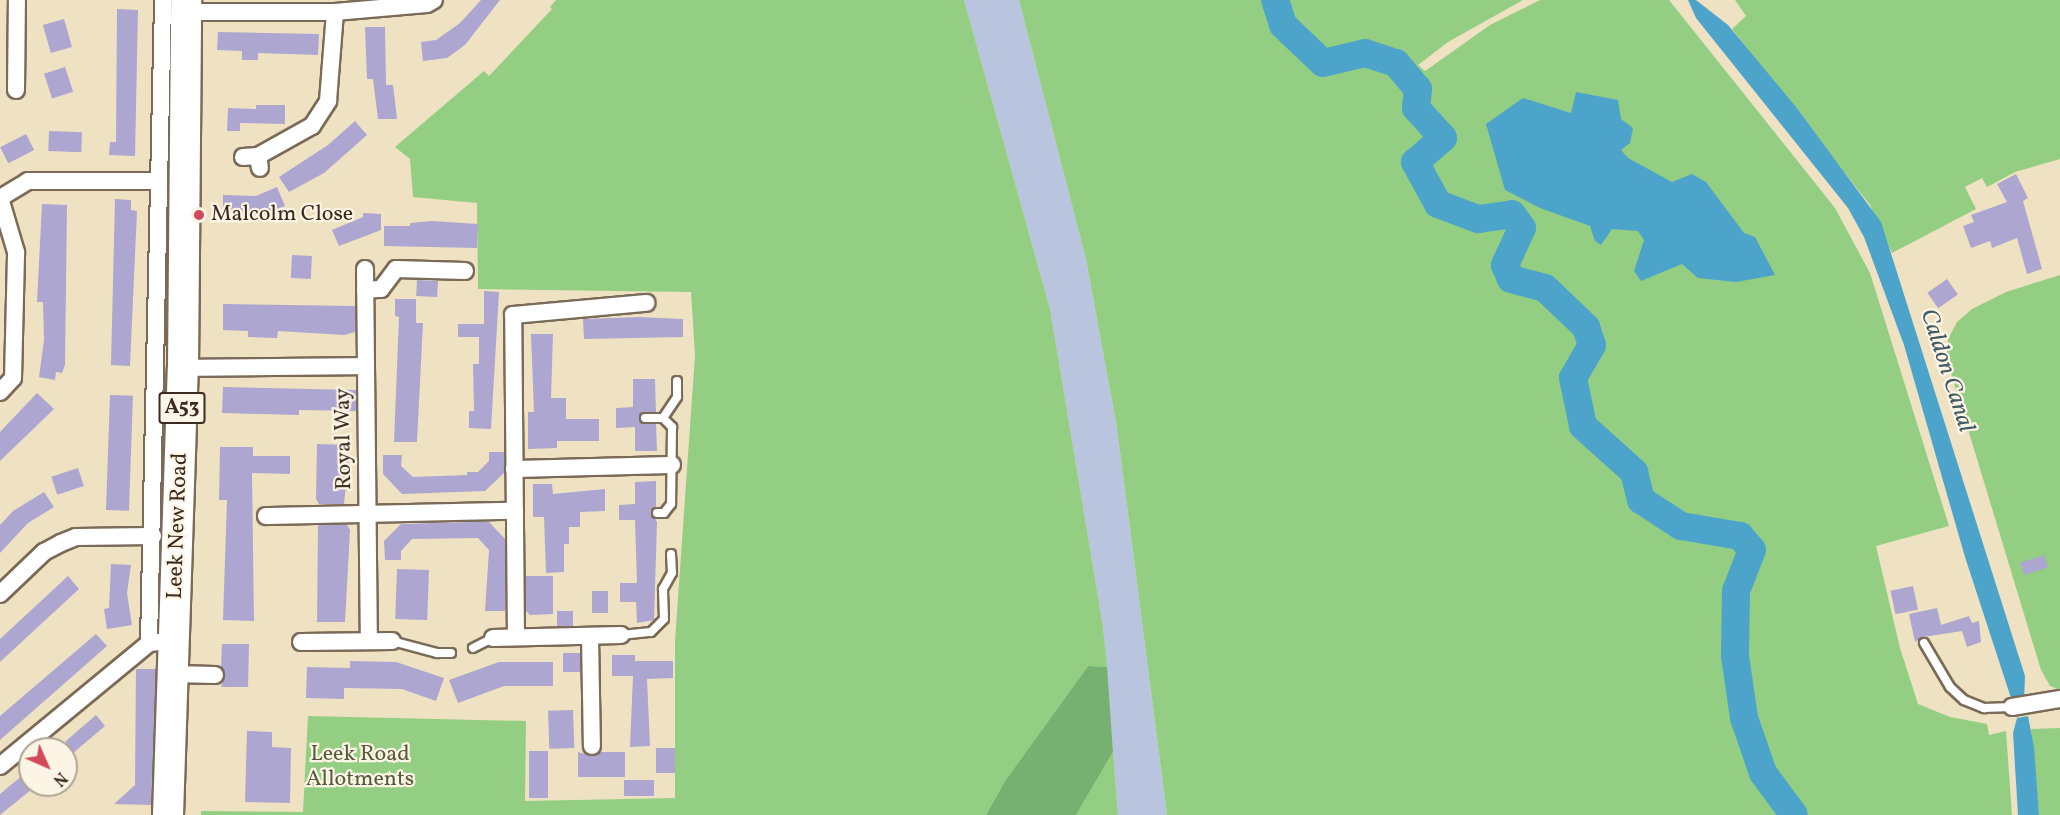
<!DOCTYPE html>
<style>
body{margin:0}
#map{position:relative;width:2060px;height:815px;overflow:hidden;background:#efe2c2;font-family:Vollkorn,serif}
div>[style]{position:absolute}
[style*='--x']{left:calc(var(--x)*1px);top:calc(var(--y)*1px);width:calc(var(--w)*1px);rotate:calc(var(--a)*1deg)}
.industrial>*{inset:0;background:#b9c5de}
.green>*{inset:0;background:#93ce83}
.forest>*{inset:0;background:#76b171}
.water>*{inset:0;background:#4da4ca}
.river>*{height:28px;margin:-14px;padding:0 14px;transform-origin:14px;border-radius:14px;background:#4da4ca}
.building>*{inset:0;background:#aca6d0;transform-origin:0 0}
.roads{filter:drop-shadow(2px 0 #7a6a57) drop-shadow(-2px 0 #7a6a57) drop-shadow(0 2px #7a6a57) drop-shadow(0 -2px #7a6a57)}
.lane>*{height:8px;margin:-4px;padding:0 4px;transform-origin:4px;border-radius:4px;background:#fff}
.street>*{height:16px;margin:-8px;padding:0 8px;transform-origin:8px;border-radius:8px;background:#fff}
.highway>*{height:30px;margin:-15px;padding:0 15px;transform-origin:15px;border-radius:15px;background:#fff}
.dots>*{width:16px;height:16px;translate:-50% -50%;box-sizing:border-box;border:3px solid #fcf5e5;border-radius:50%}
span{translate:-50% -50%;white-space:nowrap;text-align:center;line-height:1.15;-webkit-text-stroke:4.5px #fcf5e5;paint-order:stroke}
.shield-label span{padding:2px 4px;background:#fcf5e5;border:2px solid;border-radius:4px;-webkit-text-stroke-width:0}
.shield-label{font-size:21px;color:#3b2a1e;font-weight:700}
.poi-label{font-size:22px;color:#3b2a1e}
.left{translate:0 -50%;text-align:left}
.street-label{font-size:22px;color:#3b2a1e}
.park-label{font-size:22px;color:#555b3c}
.water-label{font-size:24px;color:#425b63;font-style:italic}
.north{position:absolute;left:18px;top:737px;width:60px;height:60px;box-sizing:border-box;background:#fcf5e5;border:2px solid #afa495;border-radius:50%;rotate:135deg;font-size:16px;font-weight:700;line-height:24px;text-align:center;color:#3b2a1e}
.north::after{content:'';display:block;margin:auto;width:21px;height:27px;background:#d1495b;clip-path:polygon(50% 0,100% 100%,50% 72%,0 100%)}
</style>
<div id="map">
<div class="industrial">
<div style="clip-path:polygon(964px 0,1019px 0,1086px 259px,1117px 428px,1167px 815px,1118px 815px,1103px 627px,1050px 309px)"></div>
</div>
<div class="green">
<div style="clip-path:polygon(556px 0,964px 0,1050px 309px,1103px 627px,1107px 667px,1088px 666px,1005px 781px,986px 815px,201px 815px,201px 811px,303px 812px,308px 716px,526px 721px,525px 801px,675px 798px,675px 641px,695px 355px,691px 292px,478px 289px,477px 203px,413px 197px,410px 159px,395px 147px,484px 71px,489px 76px,552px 9px,550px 7px)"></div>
<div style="clip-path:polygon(1019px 0,1523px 0,1448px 42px,1418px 65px,1425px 71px,1490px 25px,1540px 0,1669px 0,1835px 208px,1870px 273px,1949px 526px,1876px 546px,1900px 648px,1918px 704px,1950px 717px,1987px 724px,1989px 735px,2006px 731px,2012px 815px,1167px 815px,1117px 428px,1086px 259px)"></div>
<div style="clip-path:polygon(1735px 0,2060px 0,2060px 159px,2015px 172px,1987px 187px,1982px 178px,1965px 187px,1976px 209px,1892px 253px,1870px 205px,1732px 29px,1746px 16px)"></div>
<div style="clip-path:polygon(2060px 275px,2060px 690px,2050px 686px,2041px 670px,1947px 360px,1948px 339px,1957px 322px,1972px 309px,2006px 292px)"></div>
<div style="clip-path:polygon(2060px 728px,2060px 815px,2039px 815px,2031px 729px)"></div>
<div style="clip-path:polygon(1113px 752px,1118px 815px,1076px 815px)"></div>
</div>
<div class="forest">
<div style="clip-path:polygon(1088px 666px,1107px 667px,1113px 752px,1076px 815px,986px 815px,1005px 781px)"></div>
</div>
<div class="water">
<div style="clip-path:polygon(1688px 0,1696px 0,1728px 25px,1796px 107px,1881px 222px,2025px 676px,2024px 702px,2015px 705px,2010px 695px,1965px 557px,1904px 345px,1864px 237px,1848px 208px,1696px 18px)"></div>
<div style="clip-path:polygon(1576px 92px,1618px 100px,1621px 119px,1633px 128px,1630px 143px,1621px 150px,1628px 158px,1672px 182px,1692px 174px,1706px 182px,1744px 233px,1755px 237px,1775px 275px,1736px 282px,1698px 278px,1682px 264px,1641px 281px,1634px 271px,1644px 240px,1638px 231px,1612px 229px,1601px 245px,1595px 241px,1590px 226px,1540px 208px,1505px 190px,1486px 124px,1523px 98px,1571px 113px)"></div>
<div style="clip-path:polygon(2028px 716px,2034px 747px,2039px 815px,2018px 815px,2013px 733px,2017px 718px)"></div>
</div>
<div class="river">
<div style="--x:1275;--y:0;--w:26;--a:72"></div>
<div style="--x:1283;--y:25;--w:55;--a:43.5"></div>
<div style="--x:1323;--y:63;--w:43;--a:-13.4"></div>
<div style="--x:1365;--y:53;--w:33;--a:18"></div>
<div style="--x:1396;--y:63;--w:34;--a:50"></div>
<div style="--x:1418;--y:89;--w:19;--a:96"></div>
<div style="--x:1416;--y:108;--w:40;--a:48"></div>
<div style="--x:1443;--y:138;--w:37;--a:139"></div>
<div style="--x:1415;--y:162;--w:48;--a:61.3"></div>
<div style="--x:1438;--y:204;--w:43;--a:20.6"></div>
<div style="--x:1478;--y:219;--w:34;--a:-8"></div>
<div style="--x:1512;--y:214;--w:17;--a:54"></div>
<div style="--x:1522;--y:228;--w:41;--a:114.7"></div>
<div style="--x:1505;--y:265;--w:15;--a:67"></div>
<div style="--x:1511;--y:279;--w:35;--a:15"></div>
<div style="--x:1545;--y:288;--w:57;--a:43.6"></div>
<div style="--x:1586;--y:327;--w:19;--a:72"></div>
<div style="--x:1592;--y:345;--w:38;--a:120"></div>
<div style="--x:1573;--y:378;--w:49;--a:78.2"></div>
<div style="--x:1583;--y:426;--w:69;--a:42"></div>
<div style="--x:1634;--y:472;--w:29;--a:76"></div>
<div style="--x:1641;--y:500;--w:48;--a:33"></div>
<div style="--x:1681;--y:526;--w:60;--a:9.6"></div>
<div style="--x:1740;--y:536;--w:18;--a:49"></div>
<div style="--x:1752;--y:550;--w:44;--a:111.3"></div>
<div style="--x:1736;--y:591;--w:65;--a:90.9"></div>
<div style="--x:1735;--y:656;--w:63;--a:81.7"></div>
<div style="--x:1744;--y:718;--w:58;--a:70.9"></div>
<div style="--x:1763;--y:773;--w:52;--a:53.6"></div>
</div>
<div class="building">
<div style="clip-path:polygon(481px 0,500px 0,465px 45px,447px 58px,423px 61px,421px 42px,436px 40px,460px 23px)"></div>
<div style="clip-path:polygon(117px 9px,138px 10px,135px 156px,109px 155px,110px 142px,116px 142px)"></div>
<div style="left:64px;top:19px;width:29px;height:22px;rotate:74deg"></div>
<div style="clip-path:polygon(365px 27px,385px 27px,386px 85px,393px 85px,397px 119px,378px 119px,373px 79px,367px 79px)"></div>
<div style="clip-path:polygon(218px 32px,319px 34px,318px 55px,258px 53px,258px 60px,242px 60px,242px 51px,217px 50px)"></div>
<div style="left:65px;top:67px;width:26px;height:22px;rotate:72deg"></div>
<div style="clip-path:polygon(256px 105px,285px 105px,285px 124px,240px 123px,240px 131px,227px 131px,228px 108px,256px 109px)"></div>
<div style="clip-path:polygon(355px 121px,367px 135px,324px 173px,289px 192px,279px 177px,328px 145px)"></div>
<div style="left:49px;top:131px;width:33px;height:20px;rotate:2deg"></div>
<div style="left:26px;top:134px;width:18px;height:29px;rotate:63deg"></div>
<div style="clip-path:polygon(2016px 174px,2028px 198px,2023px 201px,2042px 269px,2027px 274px,2017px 238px,1992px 248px,1990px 241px,1971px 248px,1963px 226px,1974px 222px,1971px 215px,2007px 202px,1997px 184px)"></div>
<div style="clip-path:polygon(277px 187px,285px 206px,260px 216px,223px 216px,223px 195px,256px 196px)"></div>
<div style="clip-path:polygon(115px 199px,131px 200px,131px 210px,137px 211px,130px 366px,111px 365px)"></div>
<div style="clip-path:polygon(42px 204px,67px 205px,65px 365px,62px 373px,56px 372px,55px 380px,39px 377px,44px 340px,43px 302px,37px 302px)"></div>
<div style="clip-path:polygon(363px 213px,381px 214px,381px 230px,339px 246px,332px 230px,363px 217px)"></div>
<div style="clip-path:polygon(432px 221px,478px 224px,477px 248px,384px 246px,384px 226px,410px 226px,410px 223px)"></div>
<div style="left:292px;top:255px;width:20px;height:23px;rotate:3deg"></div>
<div style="left:1947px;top:279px;width:19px;height:24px;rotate:55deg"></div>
<div style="left:417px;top:280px;width:21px;height:16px;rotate:3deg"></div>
<div style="clip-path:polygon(484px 291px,499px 292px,491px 429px,469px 428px,469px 411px,474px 411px,473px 364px,479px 364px,479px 337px,458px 337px,458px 324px,484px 324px)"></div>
<div style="clip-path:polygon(395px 299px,416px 299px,416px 323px,423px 323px,417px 442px,394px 442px,399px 317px,395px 316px)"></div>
<div style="clip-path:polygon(223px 304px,355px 306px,355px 332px,344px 335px,278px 331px,277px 338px,248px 337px,248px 331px,223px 330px)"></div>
<div style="clip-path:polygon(639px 317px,683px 319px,683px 337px,584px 339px,583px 319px)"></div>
<div style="clip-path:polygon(531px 334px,553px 334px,551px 398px,566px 398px,566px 419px,599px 419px,599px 441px,557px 441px,557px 448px,528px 449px,528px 412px,534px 412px)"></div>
<div style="clip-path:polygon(633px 379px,655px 379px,656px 412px,642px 412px,639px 419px,642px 424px,656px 424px,657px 451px,635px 451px,635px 427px,616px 428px,616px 408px,633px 407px)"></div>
<div style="clip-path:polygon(223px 387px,356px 390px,356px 411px,299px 410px,299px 415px,222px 413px)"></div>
<div style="clip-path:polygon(37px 393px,54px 409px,0 461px,0 432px)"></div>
<div style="left:110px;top:395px;width:23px;height:115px;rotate:2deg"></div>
<div style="clip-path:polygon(317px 444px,346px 445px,345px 457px,349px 457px,344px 504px,319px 504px,316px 499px)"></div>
<div style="clip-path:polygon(220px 447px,253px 447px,253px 456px,290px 456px,290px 474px,252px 473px,254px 621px,223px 620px,227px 500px,219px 500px)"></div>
<div style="clip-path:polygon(489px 452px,504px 452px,504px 473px,485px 491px,402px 494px,383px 474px,383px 455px,402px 455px,401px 466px,413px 477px,467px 475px,467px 472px,478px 472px,489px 461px)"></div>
<div style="left:78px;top:468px;width:19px;height:28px;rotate:72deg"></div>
<div style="clip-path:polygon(656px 481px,656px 507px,651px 512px,657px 522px,654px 620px,637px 623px,636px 602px,620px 602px,620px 583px,637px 583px,635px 520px,619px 520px,619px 505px,635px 504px,635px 482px)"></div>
<div style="clip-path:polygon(533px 484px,552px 484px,553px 494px,605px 489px,605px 511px,580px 512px,580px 527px,569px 527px,569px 544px,564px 544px,564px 572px,546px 573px,544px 517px,533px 517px)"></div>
<div style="clip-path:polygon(44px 492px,54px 507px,28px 523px,0 553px,0 525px,13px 511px)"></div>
<div style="clip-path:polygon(469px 522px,489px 522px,505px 539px,505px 611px,485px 611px,489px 550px,478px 538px,412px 539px,401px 551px,401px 560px,385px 560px,384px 541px,401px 524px)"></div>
<div style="clip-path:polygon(318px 525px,347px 525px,350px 530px,345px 622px,317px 622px)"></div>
<div style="left:2044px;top:555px;width:13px;height:25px;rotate:72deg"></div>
<div style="clip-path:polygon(111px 564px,131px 565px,127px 593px,132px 625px,107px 629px,104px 609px,109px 608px)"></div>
<div style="left:397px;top:569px;width:32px;height:50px;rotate:2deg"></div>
<div style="clip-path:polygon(68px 576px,79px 589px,0 662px,0 639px)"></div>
<div style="clip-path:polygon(526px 576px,553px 576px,553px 614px,530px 615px,526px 611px)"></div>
<div style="left:1913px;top:586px;width:24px;height:23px;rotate:78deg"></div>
<div style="left:592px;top:591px;width:16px;height:22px"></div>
<div style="clip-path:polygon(1937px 608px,1941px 625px,1969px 616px,1972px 623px,1979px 621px,1981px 642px,1967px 647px,1962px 631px,1923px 637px,1915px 642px,1909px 614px)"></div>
<div style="left:557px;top:611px;width:16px;height:15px"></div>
<div style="clip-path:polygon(96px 634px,107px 646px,0 740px,0 716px)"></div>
<div style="clip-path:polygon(222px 644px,249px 644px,248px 687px,221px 687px,225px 675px,221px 667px)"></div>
<div style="left:563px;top:653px;width:17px;height:19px"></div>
<div style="clip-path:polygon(612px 655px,635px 655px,635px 661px,673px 661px,673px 678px,647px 679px,650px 746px,630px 747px,633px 676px,612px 676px)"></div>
<div style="clip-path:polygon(350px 661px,396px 662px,444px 678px,436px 701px,402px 689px,344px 688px,344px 699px,306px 698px,307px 667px,350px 668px)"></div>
<div style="clip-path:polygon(499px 662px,553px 662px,553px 686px,504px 686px,458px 703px,449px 680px)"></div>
<div style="clip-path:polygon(136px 669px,156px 669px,151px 805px,114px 804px,135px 785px)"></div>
<div style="left:573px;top:710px;width:38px;height:25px;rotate:88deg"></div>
<div style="clip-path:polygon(96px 715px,105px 726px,66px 759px,66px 741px)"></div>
<div style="clip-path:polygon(247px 731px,272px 732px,272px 747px,291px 748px,290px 803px,245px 802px)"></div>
<div style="left:656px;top:748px;width:19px;height:25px"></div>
<div style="left:529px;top:751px;width:19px;height:47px"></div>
<div style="clip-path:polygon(578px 752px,592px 756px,600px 752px,625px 752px,625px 777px,578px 777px)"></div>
<div style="clip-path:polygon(30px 769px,30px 785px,37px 785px,0 815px,0 794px)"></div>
<div style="left:624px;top:780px;width:30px;height:16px"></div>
</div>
<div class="roads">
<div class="lane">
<div style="--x:645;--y:418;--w:18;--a:0"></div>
<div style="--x:663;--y:418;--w:13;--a:45"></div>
<div style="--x:672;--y:427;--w:77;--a:90.7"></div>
<div style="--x:671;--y:504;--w:11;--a:128"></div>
<div style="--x:664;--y:513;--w:7;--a:180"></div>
<div style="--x:663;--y:418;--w:25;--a:-56"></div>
<div style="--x:677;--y:397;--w:16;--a:-90"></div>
<div style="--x:621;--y:635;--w:30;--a:-6"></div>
<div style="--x:651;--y:632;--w:18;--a:-45"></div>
<div style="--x:664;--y:619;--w:30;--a:-92"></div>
<div style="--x:663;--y:589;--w:18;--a:-61"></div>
<div style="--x:672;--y:573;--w:19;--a:-93"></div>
<div style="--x:392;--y:641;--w:47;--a:14.9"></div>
<div style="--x:437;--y:653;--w:14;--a:0"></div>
<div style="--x:1924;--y:643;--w:51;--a:59.4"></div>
<div style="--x:1950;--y:687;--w:19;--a:43"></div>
<div style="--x:1964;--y:700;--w:22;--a:22"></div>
<div style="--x:1984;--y:708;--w:28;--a:-2"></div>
<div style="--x:473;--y:648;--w:22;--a:-27"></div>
</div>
<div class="street">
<div style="--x:186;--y:12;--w:149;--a:0"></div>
<div style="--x:335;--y:12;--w:92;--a:-5"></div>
<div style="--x:427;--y:4;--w:8;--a:-30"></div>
<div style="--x:16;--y:90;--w:90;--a:-89.4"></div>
<div style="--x:258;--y:156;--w:62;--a:-29.1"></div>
<div style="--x:312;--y:126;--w:30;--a:-57"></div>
<div style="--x:328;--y:101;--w:89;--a:-85.5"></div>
<div style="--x:243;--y:157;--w:15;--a:-4"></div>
<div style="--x:258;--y:156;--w:12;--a:81"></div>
<div style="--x:0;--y:198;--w:33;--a:-31"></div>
<div style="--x:28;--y:181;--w:131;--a:0"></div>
<div style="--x:365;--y:269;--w:97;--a:89.4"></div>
<div style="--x:365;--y:290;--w:16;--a:-4"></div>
<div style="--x:381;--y:289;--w:25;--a:-53"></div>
<div style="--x:396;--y:269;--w:69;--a:1.7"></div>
<div style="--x:183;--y:368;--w:183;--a:-0.6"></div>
<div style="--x:366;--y:366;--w:275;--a:89.4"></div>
<div style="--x:0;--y:392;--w:19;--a:-47"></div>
<div style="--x:13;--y:378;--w:126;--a:-88.6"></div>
<div style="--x:16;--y:252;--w:56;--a:-106.5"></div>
<div style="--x:514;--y:469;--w:158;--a:-1.5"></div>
<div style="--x:266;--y:516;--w:249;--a:-1.2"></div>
<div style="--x:0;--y:594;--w:61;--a:-43.7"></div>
<div style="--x:44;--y:552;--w:19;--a:-28"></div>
<div style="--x:61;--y:543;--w:16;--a:-22"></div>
<div style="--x:76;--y:537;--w:77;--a:-0.7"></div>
<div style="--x:590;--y:636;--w:110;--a:89"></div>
<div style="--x:516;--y:637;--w:322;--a:-90.5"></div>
<div style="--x:513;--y:315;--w:134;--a:-5.2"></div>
<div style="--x:493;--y:638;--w:128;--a:-1.3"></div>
<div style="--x:301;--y:642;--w:91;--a:-0.6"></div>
<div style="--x:149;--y:643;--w:643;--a:-88.75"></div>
<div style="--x:173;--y:674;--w:42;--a:1.4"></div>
<div style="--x:2012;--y:707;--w:49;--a:-9.5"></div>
<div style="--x:0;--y:766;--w:193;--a:-39.5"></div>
<div style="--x:149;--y:643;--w:10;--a:-6"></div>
</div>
<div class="highway">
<div style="--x:168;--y:815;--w:447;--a:-88.1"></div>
<div style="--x:183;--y:368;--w:368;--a:-89.5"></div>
</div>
</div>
<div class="dots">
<div style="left:199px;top:215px;background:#d1495b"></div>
</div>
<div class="shield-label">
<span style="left:182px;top:408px">A53</span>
</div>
<div class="poi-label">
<span class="left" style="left:211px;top:215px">Malcolm Close</span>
</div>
<div class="street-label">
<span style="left:344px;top:439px;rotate:-91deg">Royal Way</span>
<span style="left:178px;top:526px;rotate:-88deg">Leek New Road</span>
</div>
<div class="park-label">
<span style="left:360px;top:767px">Leek Road<br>Allotments</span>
</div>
<div class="water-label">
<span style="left:1946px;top:371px;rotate:72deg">Caldon Canal</span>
</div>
<div class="north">N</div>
</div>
